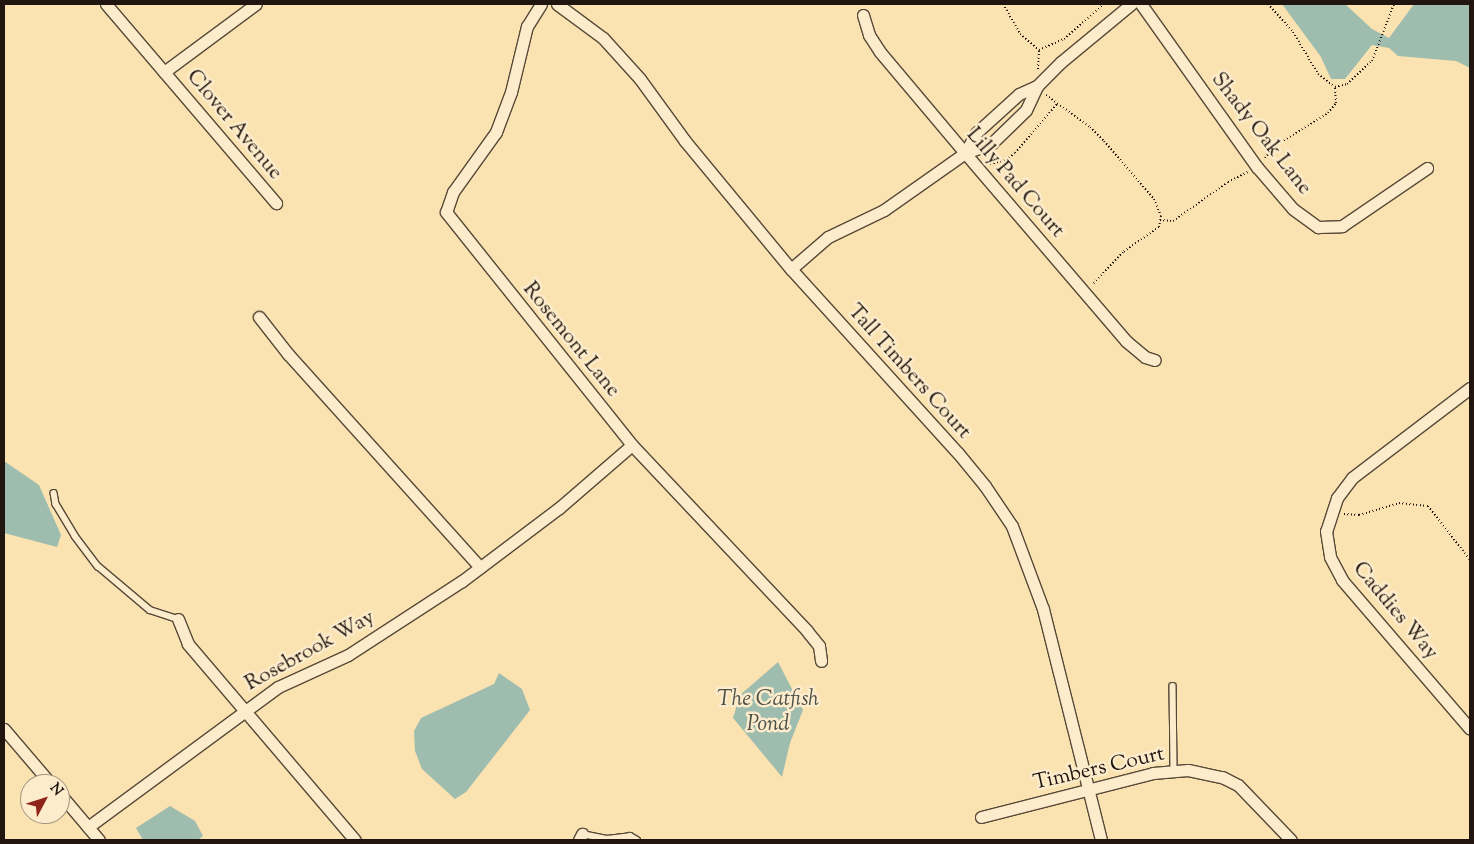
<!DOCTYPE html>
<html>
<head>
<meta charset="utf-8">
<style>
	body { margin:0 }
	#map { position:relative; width:1474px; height:844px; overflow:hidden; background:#fbe2b1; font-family:"Sorts Mill Goudy",serif }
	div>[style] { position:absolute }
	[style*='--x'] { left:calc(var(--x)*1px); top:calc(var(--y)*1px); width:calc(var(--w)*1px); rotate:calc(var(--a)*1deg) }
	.water>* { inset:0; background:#9fbdaf }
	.path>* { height:2px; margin-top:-1px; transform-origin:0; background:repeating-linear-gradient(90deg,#20160f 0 1px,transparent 0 3.5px) }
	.roads { filter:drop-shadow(1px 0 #574938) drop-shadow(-1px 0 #574938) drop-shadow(0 1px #574938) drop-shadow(0 -1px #574938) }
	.service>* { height:5.5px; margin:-2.75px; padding:0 2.75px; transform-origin:2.75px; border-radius:2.75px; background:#fceccc }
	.minor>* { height:11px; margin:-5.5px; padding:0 5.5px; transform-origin:5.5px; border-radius:5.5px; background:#fceccc }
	span { translate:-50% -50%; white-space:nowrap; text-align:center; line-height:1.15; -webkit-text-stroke:5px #fceccc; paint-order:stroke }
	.street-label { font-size:21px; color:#20160f }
	.water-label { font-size:22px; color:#4c5047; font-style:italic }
	.frame { position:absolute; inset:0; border:5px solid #20160f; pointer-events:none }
	.north { position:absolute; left:20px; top:774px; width:50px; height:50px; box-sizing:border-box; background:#fceccc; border:1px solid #a49680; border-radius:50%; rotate:50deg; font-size:14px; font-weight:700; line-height:20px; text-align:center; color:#20160f }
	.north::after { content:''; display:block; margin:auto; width:18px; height:22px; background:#8f2418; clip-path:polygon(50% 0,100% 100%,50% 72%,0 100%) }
</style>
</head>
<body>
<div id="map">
	<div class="water">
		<i style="clip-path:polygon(1282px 4px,1345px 4px,1372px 29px,1389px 38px,1414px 4px,1467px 4px,1470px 6px,1470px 68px,1456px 61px,1398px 56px,1389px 48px,1372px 45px,1345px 79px,1331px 79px,1321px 57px)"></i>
		<i style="clip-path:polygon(4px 461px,39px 485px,61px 535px,57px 547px,4px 533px)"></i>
		<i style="clip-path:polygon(778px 662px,803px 710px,790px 743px,782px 777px,733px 718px,740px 695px)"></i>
		<i style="clip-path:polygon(499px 673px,522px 689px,530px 710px,466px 792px,455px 799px,422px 769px,415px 751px,414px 731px,421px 718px,494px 684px)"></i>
		<i style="clip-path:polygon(170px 806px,195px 821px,203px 836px,198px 840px,143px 840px,136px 828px)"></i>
	</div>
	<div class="path">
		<i style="--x:1003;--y:4;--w:34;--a:60"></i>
		<i style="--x:1020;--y:34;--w:25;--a:40"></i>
		<i style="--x:1039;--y:50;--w:27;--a:-24"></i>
		<i style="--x:1064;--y:39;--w:53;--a:-41.2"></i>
		<i style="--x:1268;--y:4;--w:38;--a:48"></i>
		<i style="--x:1293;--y:32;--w:49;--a:59.2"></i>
		<i style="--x:1318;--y:74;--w:21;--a:37"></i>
		<i style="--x:1335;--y:87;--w:12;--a:-14"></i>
		<i style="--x:1347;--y:84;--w:34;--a:-43"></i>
		<i style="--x:1372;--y:61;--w:61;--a:-68.9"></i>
		<i style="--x:1038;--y:69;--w:19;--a:-87"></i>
		<i style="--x:1046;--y:95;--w:54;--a:36"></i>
		<i style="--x:1090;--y:127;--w:20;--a:45"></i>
		<i style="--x:1104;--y:141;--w:77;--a:49.2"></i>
		<i style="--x:1154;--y:199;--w:18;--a:68"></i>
		<i style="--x:1161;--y:216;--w:11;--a:100"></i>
		<i style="--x:1159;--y:227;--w:44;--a:145.2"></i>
		<i style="--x:1123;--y:252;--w:44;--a:133.2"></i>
		<i style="--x:1265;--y:158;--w:16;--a:-50"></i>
		<i style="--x:1275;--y:146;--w:62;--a:-31.9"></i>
		<i style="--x:1328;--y:113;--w:13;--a:-51"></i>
		<i style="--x:1336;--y:103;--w:16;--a:-94"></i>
		<i style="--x:990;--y:164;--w:16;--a:-14"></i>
		<i style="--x:1006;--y:160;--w:11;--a:-38"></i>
		<i style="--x:1015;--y:153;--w:65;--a:-49.4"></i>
		<i style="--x:1160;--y:220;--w:13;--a:4"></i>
		<i style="--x:1173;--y:221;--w:67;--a:-35.3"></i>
		<i style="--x:1228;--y:182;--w:22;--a:-27"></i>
		<i style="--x:1344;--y:514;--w:15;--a:4"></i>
		<i style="--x:1359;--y:515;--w:42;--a:-16.7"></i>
		<i style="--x:1399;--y:503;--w:29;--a:6"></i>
		<i style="--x:1428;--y:506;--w:68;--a:52.1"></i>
	</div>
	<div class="roads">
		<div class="service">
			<i style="--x:54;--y:493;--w:11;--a:80"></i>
			<i style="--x:56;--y:504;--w:37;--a:59"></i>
			<i style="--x:75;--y:536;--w:38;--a:53"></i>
			<i style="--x:98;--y:566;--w:68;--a:40.2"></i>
			<i style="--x:150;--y:610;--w:29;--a:18"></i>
			<i style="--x:1173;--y:686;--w:84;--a:89.3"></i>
			<i style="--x:582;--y:834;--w:25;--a:11"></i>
			<i style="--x:607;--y:839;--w:23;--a:-7"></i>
			<i style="--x:630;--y:836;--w:8;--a:30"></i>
		</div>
		<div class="minor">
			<i style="--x:106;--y:4;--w:262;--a:49.5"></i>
			<i style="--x:541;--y:4;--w:26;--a:122"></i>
			<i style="--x:527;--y:26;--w:68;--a:103.6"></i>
			<i style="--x:511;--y:92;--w:43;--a:110.6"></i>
			<i style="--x:496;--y:132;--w:74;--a:125.6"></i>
			<i style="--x:453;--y:192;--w:21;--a:109"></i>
			<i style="--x:446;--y:212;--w:298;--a:51.4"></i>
			<i style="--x:632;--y:445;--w:255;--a:46.7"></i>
			<i style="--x:807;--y:631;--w:19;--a:51"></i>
			<i style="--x:819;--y:646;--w:15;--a:82"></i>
			<i style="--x:557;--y:4;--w:57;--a:36.5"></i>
			<i style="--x:603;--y:38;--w:55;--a:47.9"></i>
			<i style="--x:640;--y:79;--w:77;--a:54"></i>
			<i style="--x:685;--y:141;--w:166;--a:50.4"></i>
			<i style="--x:791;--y:269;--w:248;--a:47.8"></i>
			<i style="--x:958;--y:453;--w:43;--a:50.7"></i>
			<i style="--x:985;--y:486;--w:48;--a:56"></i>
			<i style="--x:1012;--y:526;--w:89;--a:69.5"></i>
			<i style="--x:1043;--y:609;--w:238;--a:75.9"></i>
			<i style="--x:1141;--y:4;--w:200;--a:54.6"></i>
			<i style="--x:1257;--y:167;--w:55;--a:49.4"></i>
			<i style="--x:1293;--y:209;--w:31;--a:36"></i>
			<i style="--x:1318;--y:227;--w:24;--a:-2"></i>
			<i style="--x:1342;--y:226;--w:103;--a:-34.3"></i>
			<i style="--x:863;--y:15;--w:21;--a:73"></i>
			<i style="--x:869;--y:35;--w:20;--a:57"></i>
			<i style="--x:880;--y:52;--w:132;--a:49.9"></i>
			<i style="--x:965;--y:153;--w:248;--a:49.4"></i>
			<i style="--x:1126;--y:341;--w:25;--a:40"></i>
			<i style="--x:1145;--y:357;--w:10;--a:17"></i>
			<i style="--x:164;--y:72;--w:114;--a:-36.5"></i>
			<i style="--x:965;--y:153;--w:23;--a:-61"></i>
			<i style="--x:976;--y:133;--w:58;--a:-42.2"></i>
			<i style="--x:1019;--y:94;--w:20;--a:-24"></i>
			<i style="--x:791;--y:269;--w:49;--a:-40.9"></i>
			<i style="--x:828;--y:237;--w:62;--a:-25.7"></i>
			<i style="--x:884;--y:210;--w:99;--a:-35.1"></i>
			<i style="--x:965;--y:153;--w:29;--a:-20"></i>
			<i style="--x:992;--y:143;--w:47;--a:-44.1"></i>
			<i style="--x:1026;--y:110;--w:26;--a:-65"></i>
			<i style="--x:1037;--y:86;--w:34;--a:-45"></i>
			<i style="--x:1061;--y:62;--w:91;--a:-39.6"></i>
			<i style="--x:259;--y:317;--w:47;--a:51.9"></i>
			<i style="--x:288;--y:354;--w:287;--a:48"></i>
			<i style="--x:1470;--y:388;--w:148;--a:142.7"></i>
			<i style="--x:1352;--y:478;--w:25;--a:127"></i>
			<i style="--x:1337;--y:498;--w:35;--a:108"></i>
			<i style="--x:1326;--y:531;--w:26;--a:81"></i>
			<i style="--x:1330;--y:557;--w:26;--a:62"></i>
			<i style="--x:1342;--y:580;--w:196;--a:49.3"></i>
			<i style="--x:178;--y:619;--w:27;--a:68"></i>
			<i style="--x:188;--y:644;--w:257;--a:49.6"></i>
			<i style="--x:4;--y:729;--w:72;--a:49.5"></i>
			<i style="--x:60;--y:794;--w:60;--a:49.7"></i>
			<i style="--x:981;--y:817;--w:178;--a:-14.3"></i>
			<i style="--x:1153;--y:773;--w:35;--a:-5"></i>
			<i style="--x:1188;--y:770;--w:35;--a:12"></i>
			<i style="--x:1222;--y:777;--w:18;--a:27"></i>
			<i style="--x:1238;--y:785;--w:76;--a:46.1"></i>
			<i style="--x:88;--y:827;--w:236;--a:-36.4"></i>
			<i style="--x:278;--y:687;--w:77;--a:-24.6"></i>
			<i style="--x:348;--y:655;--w:136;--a:-33"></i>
			<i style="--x:462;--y:581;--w:121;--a:-37"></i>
			<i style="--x:559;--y:508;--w:96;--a:-40.8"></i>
			<i style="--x:579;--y:840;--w:7;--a:-63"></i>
		</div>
	</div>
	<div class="street-label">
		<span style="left:234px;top:125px;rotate:50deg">Clover Avenue</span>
		<span style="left:1261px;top:134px;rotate:52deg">Shady Oak Lane</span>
		<span style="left:1015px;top:183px;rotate:49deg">Lilly Pad Court</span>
		<span style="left:571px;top:340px;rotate:51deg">Rosemont Lane</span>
		<span style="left:909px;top:372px;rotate:48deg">Tall Timbers Court</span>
		<span style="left:1395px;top:611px;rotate:50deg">Caddies Way</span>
		<span style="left:310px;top:651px;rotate:-29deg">Rosebrook Way</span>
		<span style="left:1099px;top:769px;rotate:-13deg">Timbers Court</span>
	</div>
	<div class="water-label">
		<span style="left:768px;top:713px">The Catfish<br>Pond</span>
	</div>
	<div class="frame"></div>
	<div class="north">N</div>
</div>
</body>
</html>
